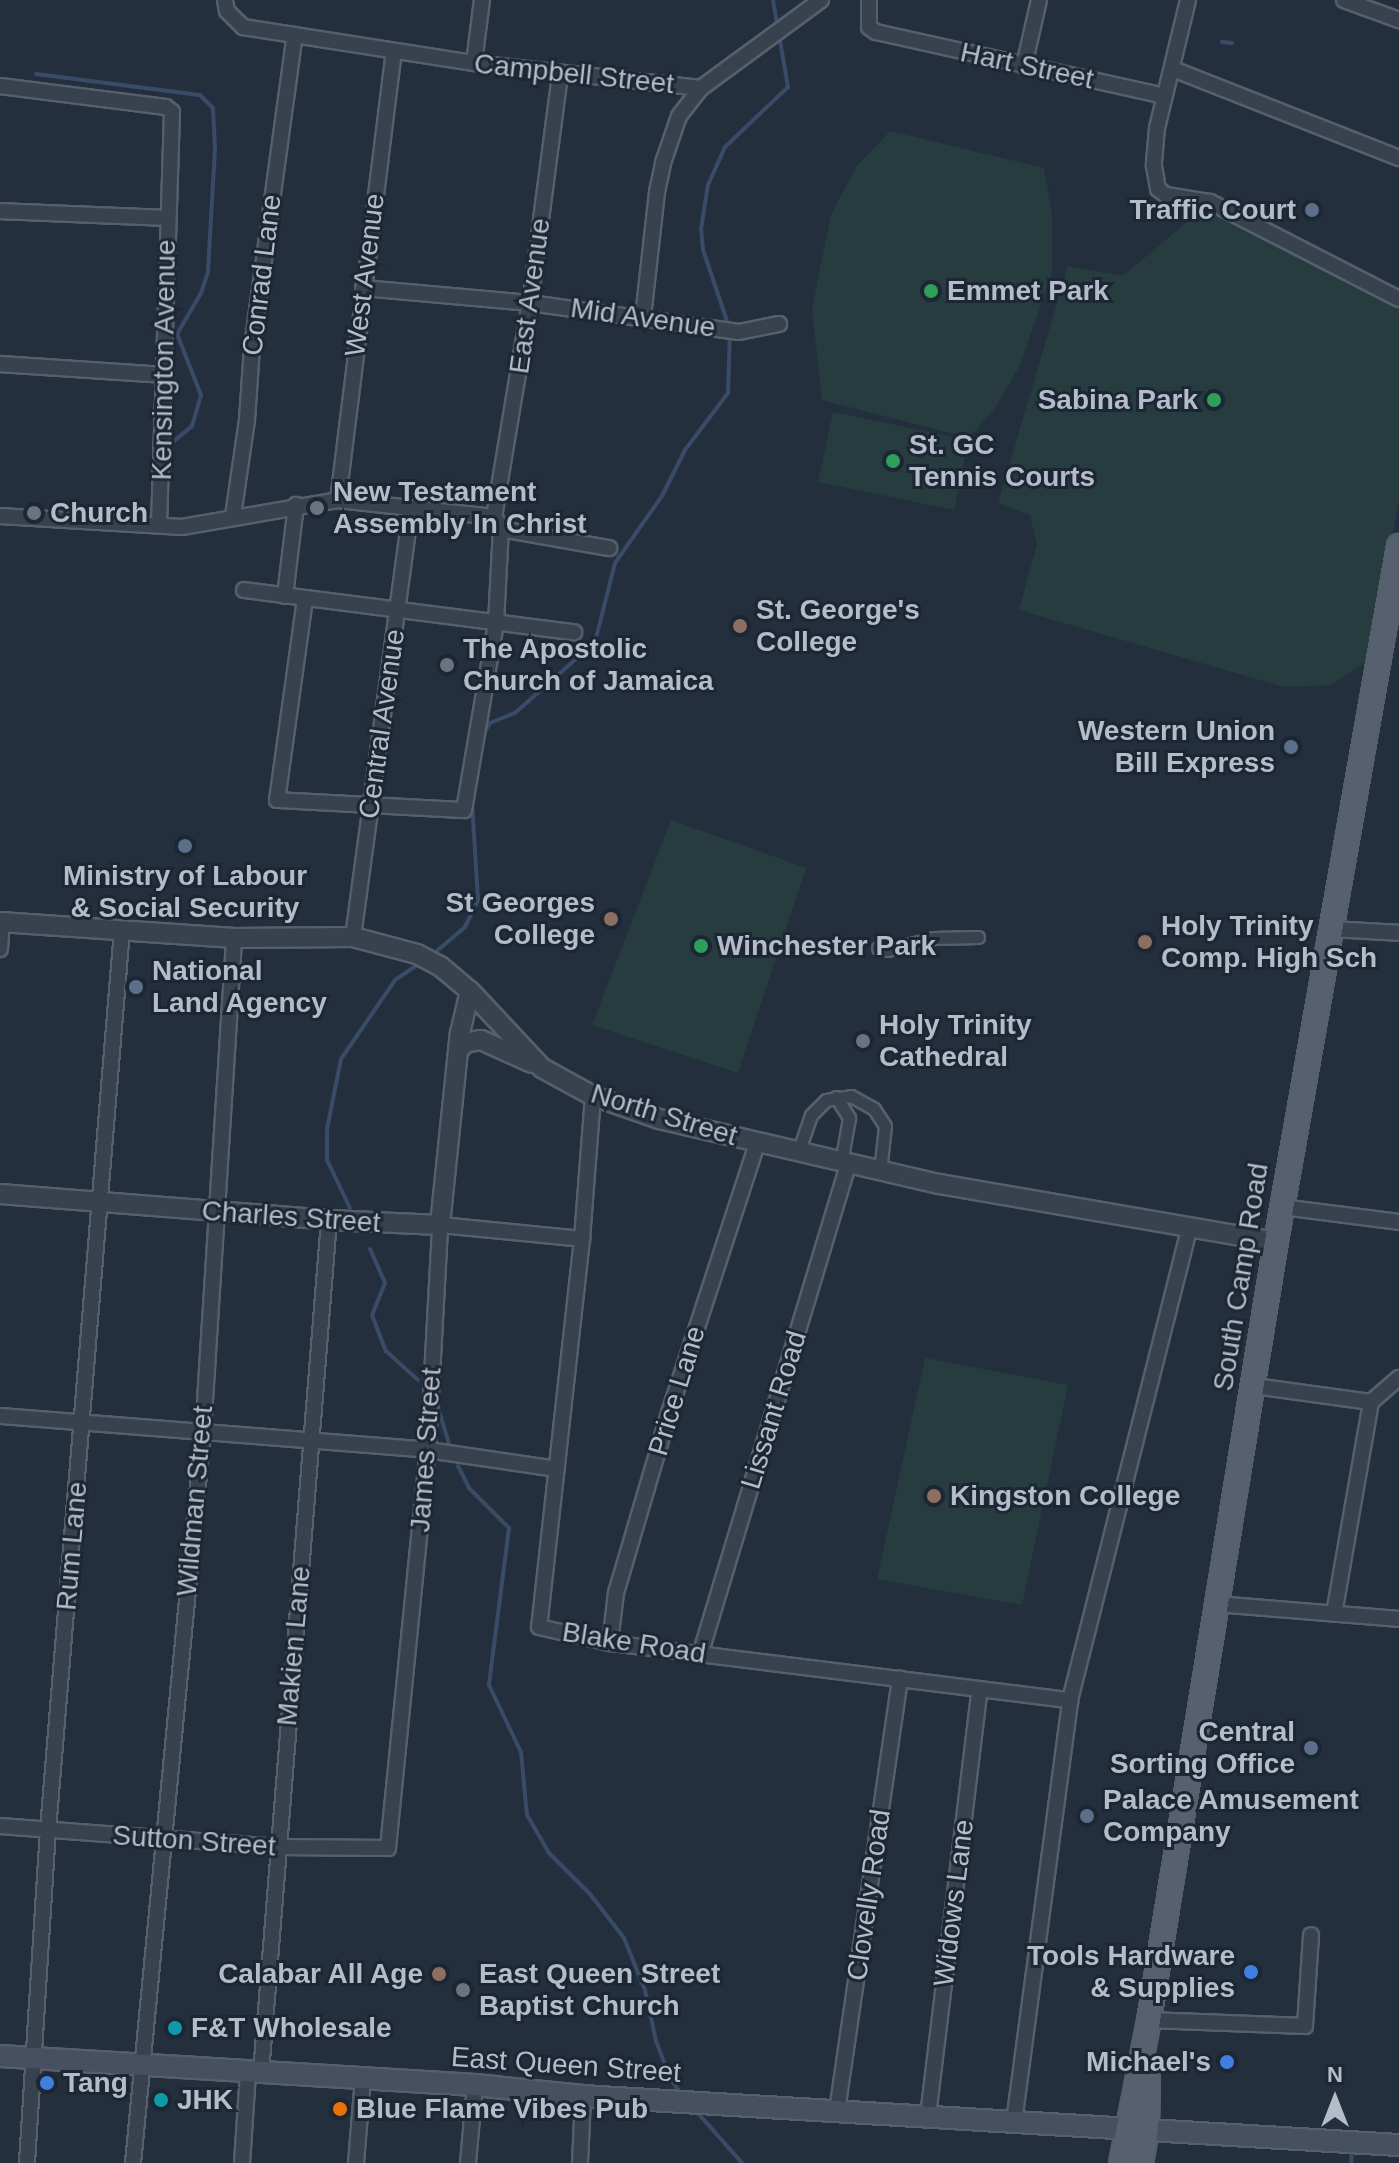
<!DOCTYPE html>
<html>
<head>
<meta charset="utf-8">
<style>
	body { margin:0 }
	#map { position:relative; width:1399px; height:2163px; overflow:hidden; background:#242f3e; font-family:Helvetica,sans-serif }
	div>[style] { position:absolute }
	[style*='--x'] { left:calc(var(--x)*1px); top:calc(var(--y)*1px); width:calc(var(--w)*1px); rotate:calc(var(--a)*1deg) }
	.green>* { inset:0; background:#263c3f }
	.stream>* { height:4px; margin:-2px; padding:0 2px; transform-origin:2px; border-radius:2px; background:#394c67 }
	.roads { filter:drop-shadow(2px 0 #565f6c) drop-shadow(-2px 0 #565f6c) drop-shadow(0 2px #565f6c) drop-shadow(0 -2px #565f6c) }
	.pedestrian>* { height:11px; margin:-5.5px; padding:0 5.5px; transform-origin:5.5px; border-radius:5.5px; background:#38414e }
	.minor>* { height:14px; margin:-7px; padding:0 7px; transform-origin:7px; border-radius:7px; background:#38414e }
	.tertiary>* { height:18px; margin:-9px; padding:0 9px; transform-origin:9px; border-radius:9px; background:#38414e }
	.secondary>* { height:20px; margin:-10px; padding:0 10px; transform-origin:10px; border-radius:10px; background:#465061 }
	.primary>* { height:22px; margin:-11px; padding:0 11px; transform-origin:11px; border-radius:11px; background:#56606e }
	.dots>* { width:22px; height:22px; translate:-50% -50%; box-sizing:border-box; border:4px solid #1d2633; border-radius:50% }
	span { translate:-50% -50%; white-space:nowrap; text-align:center; line-height:1.15; -webkit-text-stroke:6px #1d2633; paint-order:stroke }
	.street-label { font-size:28px; color:#b4bcc9 }
	.poi-label { font-size:28px; color:#b4bcc9; font-weight:700 }
	.right { translate:-100% -50%; text-align:right }
	.left { translate:0 -50%; text-align:left }
	.north { position:absolute; left:1295px; top:2059px; width:80px; height:80px; -webkit-text-stroke:6px #1d2633; paint-order:stroke; rotate:0deg; font-size:22px; font-weight:700; line-height:32px; text-align:center; color:#b4bcc9 }
	.north::after { content:''; display:block; margin:auto; width:28px; height:36px; background:#b4bcc9; clip-path:polygon(50% 0,100% 100%,50% 72%,0 100%) }
</style>
</head>
<body>
<div id="map">
	<div class="green">
		<i style="clip-path:polygon(890px 131px,1044px 168px,1052px 215px,1052px 273px,1020px 365px,995px 408px,969px 438px,822px 400px,812px 309px,831px 215px,856px 167px)"></i>
		<i style="clip-path:polygon(1207px 205px,1399px 300px,1399px 499px,1371px 659px,1330px 685px,1284px 687px,1019px 610px,1037px 544px,1030px 515px,998px 503px,1068px 266px,1123px 276px)"></i>
		<i style="clip-path:polygon(833px 412px,968px 440px,954px 510px,818px 482px)"></i>
		<i style="clip-path:polygon(671px 820px,806px 868px,738px 1073px,592px 1025px)"></i>
		<i style="clip-path:polygon(925px 1358px,1068px 1385px,1022px 1605px,877px 1579px)"></i>
	</div>
	<div class="stream">
		<i style="--x:1222;--y:42;--w:10;--a:6"></i>
		<i style="--x:36;--y:74;--w:165;--a:7.3"></i>
		<i style="--x:200;--y:95;--w:18;--a:45"></i>
		<i style="--x:213;--y:108;--w:41;--a:87.2"></i>
		<i style="--x:215;--y:149;--w:123;--a:93.3"></i>
		<i style="--x:208;--y:272;--w:22;--a:108"></i>
		<i style="--x:201;--y:293;--w:48;--a:120.3"></i>
		<i style="--x:177;--y:334;--w:66;--a:68.5"></i>
		<i style="--x:201;--y:395;--w:32;--a:106"></i>
		<i style="--x:192;--y:426;--w:34;--a:140"></i>
		<i style="--x:483;--y:735;--w:14;--a:-60"></i>
		<i style="--x:490;--y:723;--w:27;--a:-22"></i>
		<i style="--x:515;--y:713;--w:107;--a:-41.6"></i>
		<i style="--x:595;--y:642;--w:81;--a:-75.8"></i>
		<i style="--x:615;--y:563;--w:82;--a:-55"></i>
		<i style="--x:662;--y:496;--w:51;--a:-63.4"></i>
		<i style="--x:685;--y:450;--w:71;--a:-53"></i>
		<i style="--x:728;--y:393;--w:63;--a:-88.2"></i>
		<i style="--x:730;--y:330;--w:84;--a:-108.6"></i>
		<i style="--x:703;--y:250;--w:21;--a:-95"></i>
		<i style="--x:701;--y:229;--w:45;--a:-81"></i>
		<i style="--x:708;--y:185;--w:42;--a:-65.9"></i>
		<i style="--x:725;--y:147;--w:87;--a:-43.6"></i>
		<i style="--x:788;--y:87;--w:88;--a:-99.8"></i>
		<i style="--x:432;--y:955;--w:43;--a:-40.3"></i>
		<i style="--x:465;--y:927;--w:30;--a:-64"></i>
		<i style="--x:478;--y:900;--w:98;--a:-93.5"></i>
		<i style="--x:350;--y:1208;--w:53;--a:-115.6"></i>
		<i style="--x:327;--y:1160;--w:31;--a:-90"></i>
		<i style="--x:327;--y:1129;--w:71;--a:-78.7"></i>
		<i style="--x:341;--y:1059;--w:96;--a:-55.6"></i>
		<i style="--x:395;--y:980;--w:32;--a:-34"></i>
		<i style="--x:370;--y:1249;--w:37;--a:66"></i>
		<i style="--x:385;--y:1283;--w:35;--a:112"></i>
		<i style="--x:372;--y:1315;--w:39;--a:69"></i>
		<i style="--x:386;--y:1351;--w:43;--a:42.2"></i>
		<i style="--x:435;--y:1397;--w:49;--a:73.4"></i>
		<i style="--x:458;--y:1466;--w:25;--a:63"></i>
		<i style="--x:469;--y:1488;--w:57;--a:45"></i>
		<i style="--x:509;--y:1528;--w:158;--a:97.3"></i>
		<i style="--x:489;--y:1685;--w:74;--a:64.5"></i>
		<i style="--x:521;--y:1752;--w:63;--a:84.6"></i>
		<i style="--x:527;--y:1815;--w:44;--a:59.9"></i>
		<i style="--x:549;--y:1853;--w:58;--a:45"></i>
		<i style="--x:590;--y:1894;--w:56;--a:52.3"></i>
		<i style="--x:624;--y:1938;--w:56;--a:68"></i>
		<i style="--x:645;--y:1990;--w:52;--a:77.8"></i>
		<i style="--x:656;--y:2041;--w:40;--a:69"></i>
		<i style="--x:670;--y:2078;--w:16;--a:55"></i>
		<i style="--x:696;--y:2111;--w:69;--a:48.5"></i>
		<i style="--x:1351;--y:2163;--w:15;--a:-86"></i>
	</div>
	<div class="roads">
		<div class="pedestrian">
			<i style="--x:878;--y:948;--w:9;--a:13"></i>
			<i style="--x:887;--y:950;--w:49;--a:-14.3"></i>
			<i style="--x:934;--y:938;--w:44;--a:-1.3"></i>
			<i style="--x:836;--y:1097;--w:25;--a:58"></i>
			<i style="--x:849;--y:1118;--w:46;--a:100.1"></i>
			<i style="--x:798;--y:1153;--w:40;--a:-71.1"></i>
			<i style="--x:811;--y:1115;--w:21;--a:-45"></i>
			<i style="--x:826;--y:1100;--w:25;--a:-9"></i>
			<i style="--x:851;--y:1096;--w:26;--a:29"></i>
			<i style="--x:874;--y:1109;--w:20;--a:57"></i>
			<i style="--x:885;--y:1126;--w:45;--a:96.3"></i>
		</div>
		<div class="minor">
			<i style="--x:225;--y:0;--w:11;--a:80"></i>
			<i style="--x:227;--y:11;--w:23;--a:45"></i>
			<i style="--x:243;--y:27;--w:234;--a:8.9"></i>
			<i style="--x:474;--y:63;--w:228;--a:6.3"></i>
			<i style="--x:701;--y:88;--w:149;--a:-36.3"></i>
			<i style="--x:869;--y:0;--w:27;--a:90"></i>
			<i style="--x:869;--y:27;--w:9;--a:36"></i>
			<i style="--x:876;--y:32;--w:295;--a:12.5"></i>
			<i style="--x:1188;--y:0;--w:132;--a:103.6"></i>
			<i style="--x:1157;--y:128;--w:38;--a:95"></i>
			<i style="--x:1154;--y:166;--w:23;--a:80"></i>
			<i style="--x:1158;--y:189;--w:10;--a:37"></i>
			<i style="--x:1166;--y:195;--w:45;--a:9"></i>
			<i style="--x:1210;--y:202;--w:212;--a:27.2"></i>
			<i style="--x:1344;--y:0;--w:59;--a:20"></i>
			<i style="--x:474;--y:63;--w:64;--a:-82.8"></i>
			<i style="--x:1024;--y:66;--w:68;--a:-77.2"></i>
			<i style="--x:1173;--y:69;--w:243;--a:21.5"></i>
			<i style="--x:0;--y:86;--w:167;--a:7.2"></i>
			<i style="--x:166;--y:107;--w:8;--a:40"></i>
			<i style="--x:172;--y:112;--w:413;--a:91.8"></i>
			<i style="--x:0;--y:211;--w:167;--a:2.4"></i>
			<i style="--x:363;--y:288;--w:168;--a:5.1"></i>
			<i style="--x:530;--y:303;--w:211;--a:7.9"></i>
			<i style="--x:739;--y:332;--w:41;--a:-11.3"></i>
			<i style="--x:643;--y:317;--w:126;--a:-83.6"></i>
			<i style="--x:657;--y:192;--w:33;--a:-78"></i>
			<i style="--x:664;--y:160;--w:46;--a:-71.2"></i>
			<i style="--x:679;--y:116;--w:36;--a:-52"></i>
			<i style="--x:0;--y:364;--w:166;--a:3.8"></i>
			<i style="--x:338;--y:500;--w:452;--a:-82.9"></i>
			<i style="--x:0;--y:516;--w:182;--a:3.5"></i>
			<i style="--x:182;--y:527;--w:158;--a:-9.8"></i>
			<i style="--x:338;--y:500;--w:157;--a:6.2"></i>
			<i style="--x:233;--y:516;--w:97;--a:-81.7"></i>
			<i style="--x:247;--y:420;--w:73;--a:-86.1"></i>
			<i style="--x:252;--y:347;--w:315;--a:-82.2"></i>
			<i style="--x:494;--y:517;--w:217;--a:-80.5"></i>
			<i style="--x:530;--y:303;--w:231;--a:-82.5"></i>
			<i style="--x:497;--y:521;--w:9;--a:63"></i>
			<i style="--x:501;--y:529;--w:110;--a:10"></i>
			<i style="--x:244;--y:590;--w:333;--a:7.3"></i>
			<i style="--x:285;--y:596;--w:92;--a:-83.1"></i>
			<i style="--x:305;--y:599;--w:203;--a:97.9"></i>
			<i style="--x:277;--y:800;--w:187;--a:3.1"></i>
			<i style="--x:464;--y:810;--w:190;--a:-80.3"></i>
			<i style="--x:496;--y:623;--w:94;--a:-87"></i>
			<i style="--x:1330;--y:929;--w:69;--a:3.3"></i>
			<i style="--x:353;--y:937;--w:431;--a:-82.3"></i>
			<i style="--x:0;--y:949;--w:26;--a:-86"></i>
			<i style="--x:593;--y:1096;--w:143;--a:94.4"></i>
			<i style="--x:582;--y:1239;--w:390;--a:96.3"></i>
			<i style="--x:539;--y:1627;--w:73;--a:12.7"></i>
			<i style="--x:610;--y:1643;--w:464;--a:7.1"></i>
			<i style="--x:1282;--y:1207;--w:118;--a:7.3"></i>
			<i style="--x:1254;--y:1386;--w:118;--a:7.8"></i>
			<i style="--x:1371;--y:1402;--w:215;--a:99.9"></i>
			<i style="--x:1371;--y:1402;--w:37;--a:-41"></i>
			<i style="--x:0;--y:1416;--w:429;--a:4.5"></i>
			<i style="--x:428;--y:1450;--w:130;--a:8.4"></i>
			<i style="--x:1217;--y:1604;--w:183;--a:4.7"></i>
			<i style="--x:610;--y:1643;--w:50;--a:-83.2"></i>
			<i style="--x:616;--y:1593;--w:188;--a:-73.6"></i>
			<i style="--x:669;--y:1413;--w:283;--a:-71.9"></i>
			<i style="--x:700;--y:1655;--w:512;--a:-73.19"></i>
			<i style="--x:0;--y:1826;--w:279;--a:4.3"></i>
			<i style="--x:278;--y:1847;--w:110;--a:0.5"></i>
			<i style="--x:388;--y:1848;--w:400;--a:-84.3"></i>
			<i style="--x:428;--y:1450;--w:225;--a:-86.9"></i>
			<i style="--x:440;--y:1225;--w:143;--a:5.6"></i>
			<i style="--x:1149;--y:2020;--w:156;--a:2.2"></i>
			<i style="--x:1305;--y:2026;--w:91;--a:-86.2"></i>
			<i style="--x:261;--y:2073;--w:856;--a:-85.44"></i>
			<i style="--x:837;--y:2111;--w:437;--a:-81.7"></i>
			<i style="--x:928;--y:2116;--w:430;--a:-83.1"></i>
			<i style="--x:1014;--y:2122;--w:426;--a:-82.4"></i>
			<i style="--x:1070;--y:1700;--w:489;--a:-75.8"></i>
			<i style="--x:27;--y:2163;--w:334;--a:-86.4"></i>
			<i style="--x:48;--y:1830;--w:903;--a:-85.3"></i>
			<i style="--x:133;--y:2163;--w:733;--a:-84.52"></i>
			<i style="--x:203;--y:1433;--w:496;--a:-86.4"></i>
			<i style="--x:242;--y:2163;--w:91;--a:-86.2"></i>
			<i style="--x:356;--y:2163;--w:85;--a:-85.3"></i>
			<i style="--x:468;--y:2163;--w:78;--a:-84.9"></i>
			<i style="--x:580;--y:2163;--w:67;--a:-87.4"></i>
		</div>
		<div class="tertiary">
			<i style="--x:0;--y:922;--w:235;--a:3.9"></i>
			<i style="--x:234;--y:938;--w:119;--a:-0.5"></i>
			<i style="--x:353;--y:937;--w:66;--a:14.9"></i>
			<i style="--x:417;--y:954;--w:26;--a:28"></i>
			<i style="--x:440;--y:966;--w:39;--a:40"></i>
			<i style="--x:470;--y:991;--w:105;--a:46.9"></i>
			<i style="--x:542;--y:1068;--w:58;--a:28.8"></i>
			<i style="--x:593;--y:1096;--w:70;--a:19.2"></i>
			<i style="--x:659;--y:1119;--w:287;--a:13.1"></i>
			<i style="--x:939;--y:1184;--w:342;--a:9.8"></i>
			<i style="--x:458;--y:1051;--w:11;--a:-49"></i>
			<i style="--x:465;--y:1043;--w:16;--a:-11"></i>
			<i style="--x:481;--y:1040;--w:56;--a:24.3"></i>
			<i style="--x:0;--y:1194;--w:330;--a:4.5"></i>
			<i style="--x:329;--y:1220;--w:111;--a:2.6"></i>
			<i style="--x:440;--y:1225;--w:193;--a:-84.1"></i>
			<i style="--x:460;--y:1033;--w:43;--a:-76.6"></i>
		</div>
		<div class="secondary">
			<i style="--x:0;--y:2056;--w:476;--a:3.5"></i>
			<i style="--x:475;--y:2085;--w:109;--a:5.8"></i>
			<i style="--x:583;--y:2096;--w:817;--a:3.44"></i>
		</div>
		<div class="primary">
			<i style="--x:1121;--y:2163;--w:146;--a:-78.9"></i>
			<i style="--x:1149;--y:2020;--w:788;--a:-80.73"></i>
			<i style="--x:1276;--y:1242;--w:707;--a:-79.98"></i>
			<i style="--x:1141;--y:2163;--w:35;--a:-80"></i>
			<i style="--x:1147;--y:2129;--w:52;--a:-88.9"></i>
		</div>
	</div>
	<div class="dots">
		<i style="left:1312px;top:210px;background:#5c6f8a"></i>
		<i style="left:931px;top:291px;background:#2e9e5b"></i>
		<i style="left:1214px;top:400px;background:#2e9e5b"></i>
		<i style="left:893px;top:461px;background:#2e9e5b"></i>
		<i style="left:317px;top:508px;background:#6b7280"></i>
		<i style="left:34px;top:513px;background:#6b7280"></i>
		<i style="left:740px;top:626px;background:#8d6e63"></i>
		<i style="left:447px;top:665px;background:#6b7280"></i>
		<i style="left:1291px;top:747px;background:#5c6f8a"></i>
		<i style="left:185px;top:846px;background:#5c6f8a"></i>
		<i style="left:611px;top:919px;background:#8d6e63"></i>
		<i style="left:1145px;top:942px;background:#8d6e63"></i>
		<i style="left:701px;top:946px;background:#2e9e5b"></i>
		<i style="left:136px;top:987px;background:#5c6f8a"></i>
		<i style="left:863px;top:1041px;background:#6b7280"></i>
		<i style="left:934px;top:1496px;background:#8d6e63"></i>
		<i style="left:1311px;top:1748px;background:#5c6f8a"></i>
		<i style="left:1087px;top:1816px;background:#5c6f8a"></i>
		<i style="left:1251px;top:1972px;background:#3f7fe0"></i>
		<i style="left:439px;top:1974px;background:#8d6e63"></i>
		<i style="left:463px;top:1990px;background:#6b7280"></i>
		<i style="left:175px;top:2028px;background:#0f9aa8"></i>
		<i style="left:1227px;top:2062px;background:#3f7fe0"></i>
		<i style="left:47px;top:2083px;background:#3f7fe0"></i>
		<i style="left:161px;top:2100px;background:#0f9aa8"></i>
		<i style="left:340px;top:2109px;background:#e8710a"></i>
	</div>
	<div class="street-label">
		<span style="left:1027px;top:66px;rotate:12deg">Hart Street</span>
		<span style="left:574px;top:74px;rotate:6deg">Campbell Street</span>
		<span style="left:262px;top:275px;rotate:-83deg">Conrad Lane</span>
		<span style="left:365px;top:275px;rotate:-83deg">West Avenue</span>
		<span style="left:530px;top:296px;rotate:-82deg">East Avenue</span>
		<span style="left:643px;top:318px;rotate:8deg">Mid Avenue</span>
		<span style="left:164px;top:360px;rotate:-89deg">Kensington Avenue</span>
		<span style="left:382px;top:724px;rotate:-82deg">Central Avenue</span>
		<span style="left:664px;top:1115px;rotate:17deg">North Street</span>
		<span style="left:291px;top:1217px;rotate:4deg">Charles Street</span>
		<span style="left:1241px;top:1277px;rotate:-81deg">South Camp Road</span>
		<span style="left:677px;top:1391px;rotate:-73deg">Price Lane</span>
		<span style="left:774px;top:1410px;rotate:-73deg">Lissant Road</span>
		<span style="left:426px;top:1450px;rotate:-86deg">James Street</span>
		<span style="left:195px;top:1501px;rotate:-85deg">Wildman Street</span>
		<span style="left:72px;top:1546px;rotate:-85deg">Rum Lane</span>
		<span style="left:634px;top:1643px;rotate:9deg">Blake Road</span>
		<span style="left:294px;top:1646px;rotate:-85deg">Makien Lane</span>
		<span style="left:194px;top:1841px;rotate:4deg">Sutton Street</span>
		<span style="left:869px;top:1895px;rotate:-82deg">Clovelly Road</span>
		<span style="left:954px;top:1903px;rotate:-83deg">Widows Lane</span>
		<span style="left:566px;top:2065px;rotate:4deg">East Queen Street</span>
	</div>
	<div class="poi-label">
		<span class="right" style="left:1296px;top:210px">Traffic Court</span>
		<span class="left" style="left:947px;top:291px">Emmet Park</span>
		<span class="right" style="left:1198px;top:400px">Sabina Park</span>
		<span class="left" style="left:909px;top:461px">St. GC<br>Tennis Courts</span>
		<span class="left" style="left:333px;top:508px">New Testament<br>Assembly In Christ</span>
		<span class="left" style="left:50px;top:513px">Church</span>
		<span class="left" style="left:756px;top:626px">St. George's<br>College</span>
		<span class="left" style="left:463px;top:665px">The Apostolic<br>Church of Jamaica</span>
		<span class="right" style="left:1275px;top:747px">Western Union<br>Bill Express</span>
		<span style="left:185px;top:892px">Ministry of Labour<br>&amp; Social Security</span>
		<span class="right" style="left:595px;top:919px">St Georges<br>College</span>
		<span class="left" style="left:1161px;top:942px">Holy Trinity<br>Comp. High Sch</span>
		<span class="left" style="left:717px;top:946px">Winchester Park</span>
		<span class="left" style="left:152px;top:987px">National<br>Land Agency</span>
		<span class="left" style="left:879px;top:1041px">Holy Trinity<br>Cathedral</span>
		<span class="left" style="left:950px;top:1496px">Kingston College</span>
		<span class="right" style="left:1295px;top:1748px">Central<br>Sorting Office</span>
		<span class="left" style="left:1103px;top:1816px">Palace Amusement<br>Company</span>
		<span class="right" style="left:1235px;top:1972px">Tools Hardware<br>&amp; Supplies</span>
		<span class="right" style="left:423px;top:1974px">Calabar All Age</span>
		<span class="left" style="left:479px;top:1990px">East Queen Street<br>Baptist Church</span>
		<span class="left" style="left:191px;top:2028px">F&amp;T Wholesale</span>
		<span class="right" style="left:1211px;top:2062px">Michael's</span>
		<span class="left" style="left:63px;top:2083px">Tang</span>
		<span class="left" style="left:177px;top:2100px">JHK</span>
		<span class="left" style="left:356px;top:2109px">Blue Flame Vibes Pub</span>
	</div>
	<div class="north">N</div>
</div>
</body>
</html>
